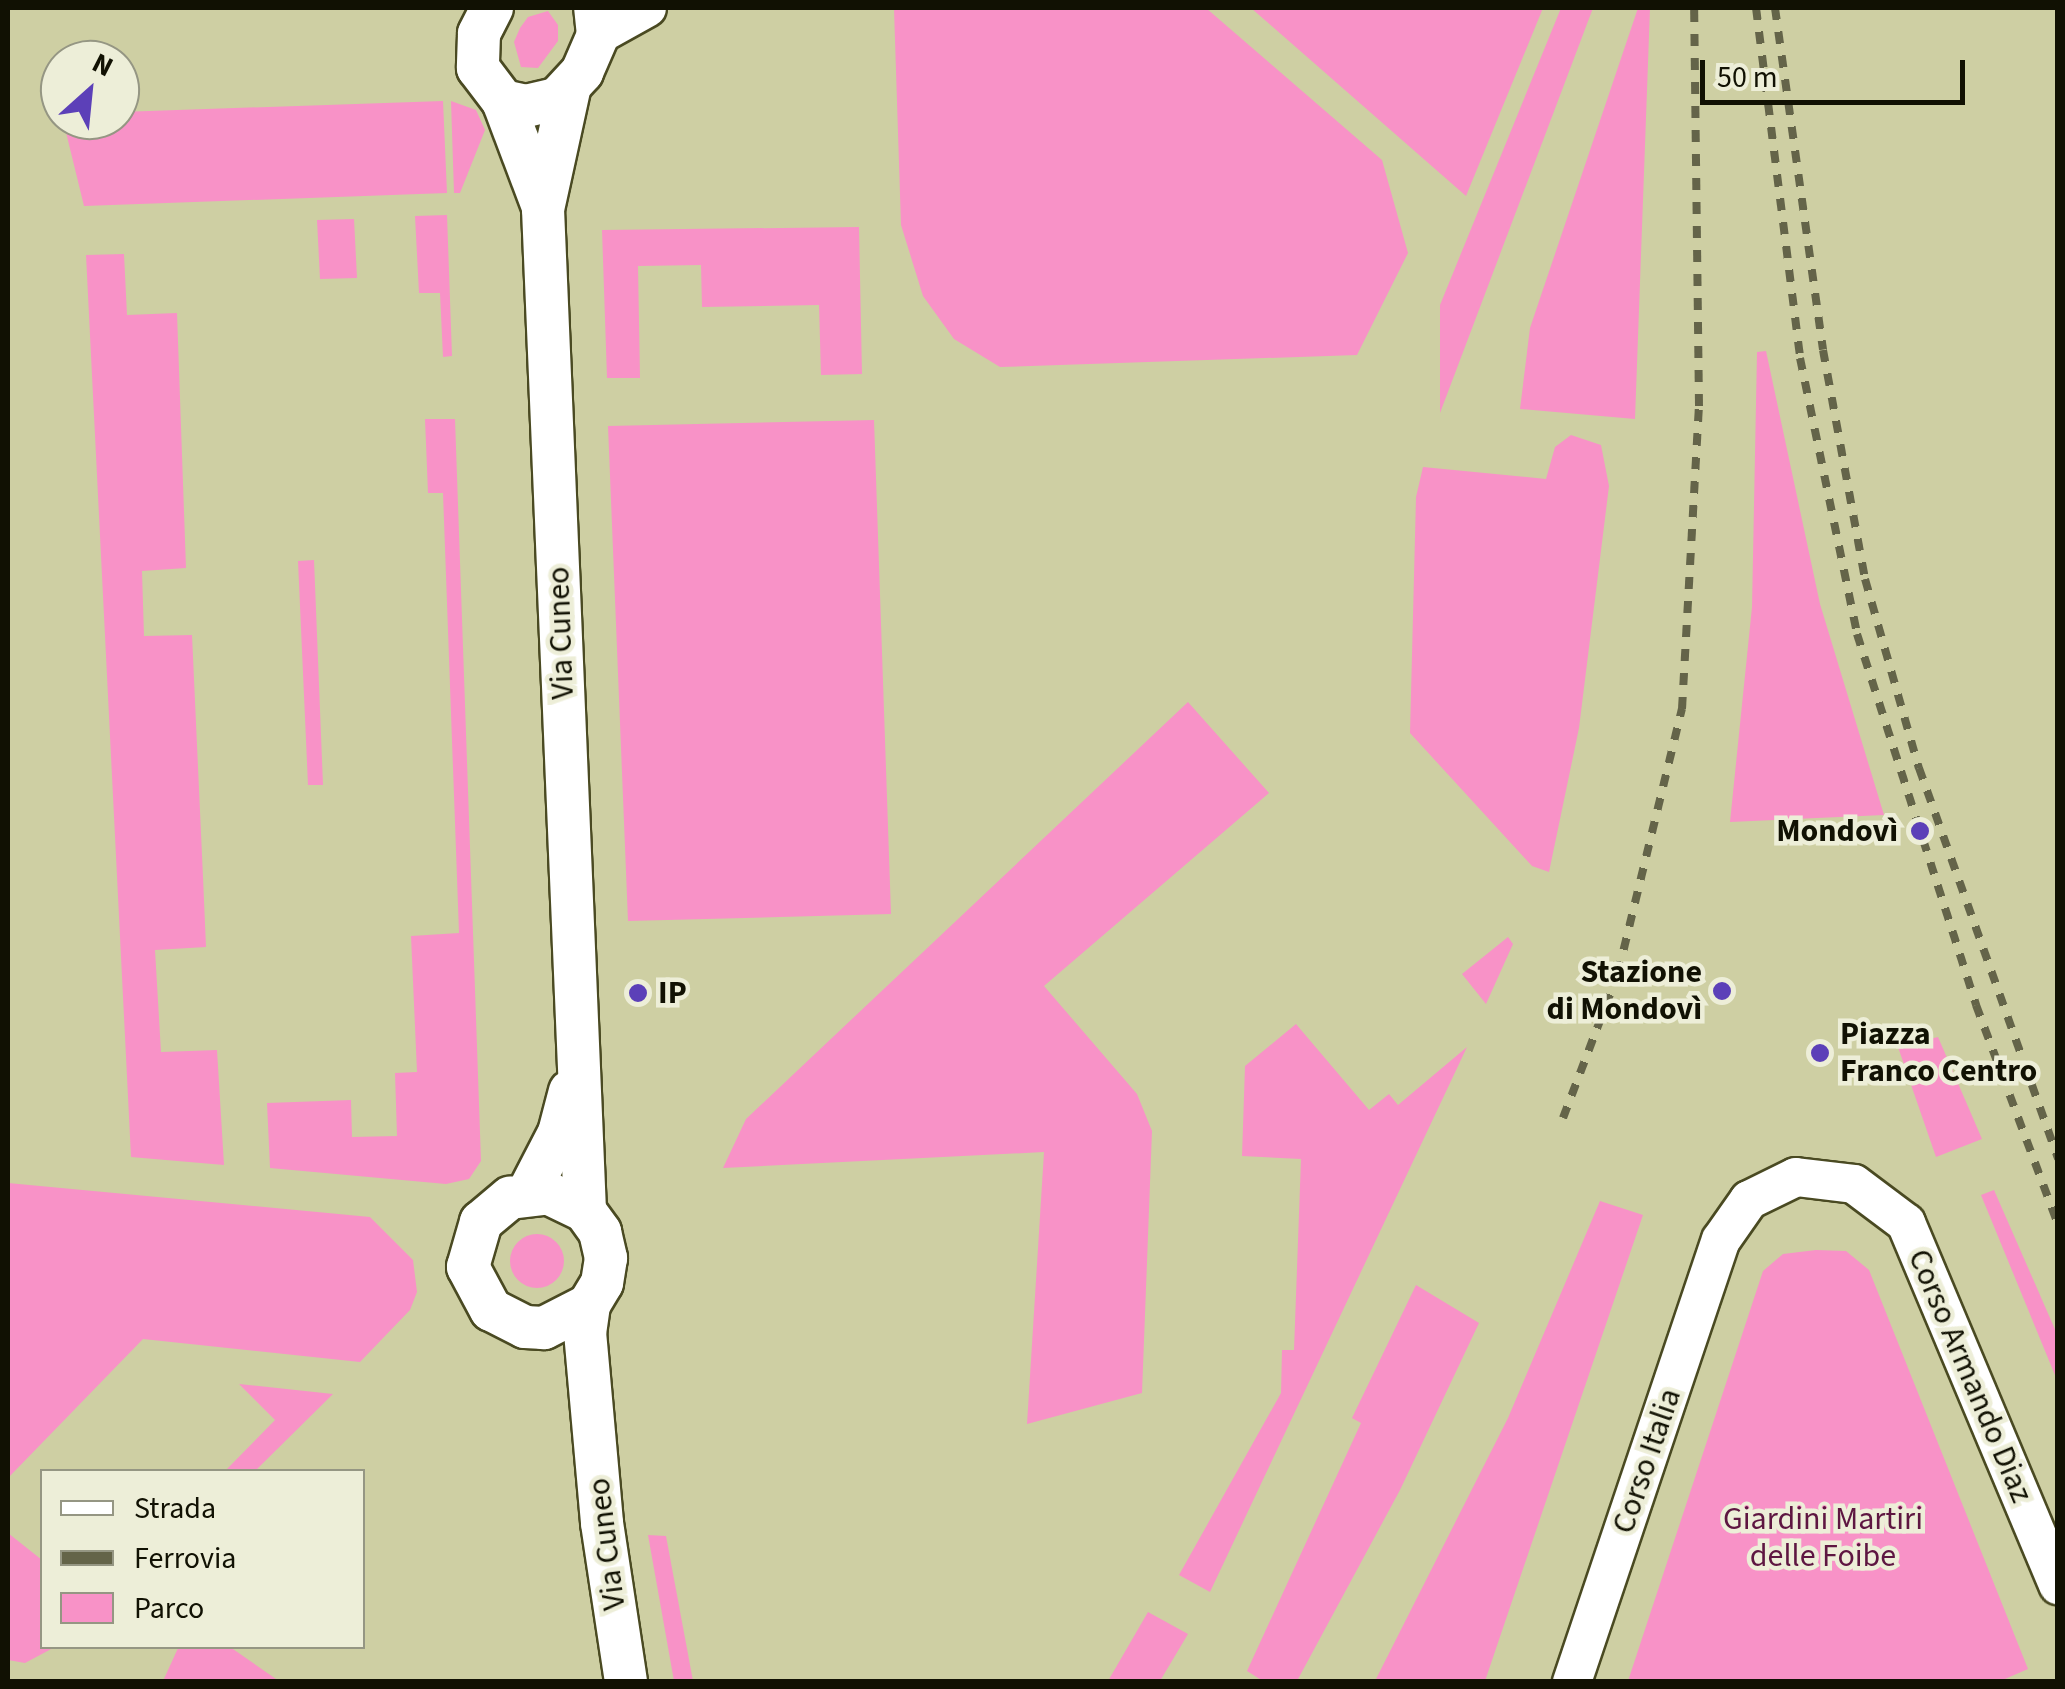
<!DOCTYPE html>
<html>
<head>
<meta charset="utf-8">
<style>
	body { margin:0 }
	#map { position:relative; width:2065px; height:1689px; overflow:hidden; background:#cecfa3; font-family:"Source Sans 3",sans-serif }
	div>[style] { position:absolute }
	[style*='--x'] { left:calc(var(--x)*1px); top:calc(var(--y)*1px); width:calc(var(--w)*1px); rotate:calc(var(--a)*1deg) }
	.green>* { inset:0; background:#f892c7 }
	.round { border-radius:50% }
	.roads { filter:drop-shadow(2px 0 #4a4a22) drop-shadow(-2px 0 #4a4a22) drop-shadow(0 2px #4a4a22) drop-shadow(0 -2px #4a4a22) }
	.tertiary>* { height:38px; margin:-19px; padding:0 19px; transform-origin:19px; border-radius:19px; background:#fff }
	.secondary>* { height:42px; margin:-21px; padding:0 21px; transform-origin:21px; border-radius:21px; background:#fff }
	.rail>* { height:8px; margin-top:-4px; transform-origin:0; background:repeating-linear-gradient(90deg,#646449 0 12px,transparent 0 24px) }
	.dots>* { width:28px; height:28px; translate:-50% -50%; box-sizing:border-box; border:5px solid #edeed8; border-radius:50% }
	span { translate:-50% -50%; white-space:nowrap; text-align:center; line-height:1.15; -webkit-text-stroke:9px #edeed8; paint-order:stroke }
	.street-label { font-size:32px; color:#111103 }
	.poi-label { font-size:32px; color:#111103; font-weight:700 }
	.right { translate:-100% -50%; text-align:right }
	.left { translate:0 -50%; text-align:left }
	.park-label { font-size:32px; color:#5e1641 }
	.frame { position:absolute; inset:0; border:10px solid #111103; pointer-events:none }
	.legend { position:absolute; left:40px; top:1469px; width:325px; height:180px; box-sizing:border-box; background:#edeed8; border:2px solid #959683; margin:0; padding:12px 18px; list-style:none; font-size:30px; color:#111103 }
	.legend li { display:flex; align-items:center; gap:20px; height:50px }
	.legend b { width:50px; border:2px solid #959683 }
	.north { position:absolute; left:40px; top:40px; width:100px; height:100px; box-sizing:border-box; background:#edeed8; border:2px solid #959683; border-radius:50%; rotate:27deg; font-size:28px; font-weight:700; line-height:40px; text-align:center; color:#111103 }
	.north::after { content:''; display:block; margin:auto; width:35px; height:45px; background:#5c40b8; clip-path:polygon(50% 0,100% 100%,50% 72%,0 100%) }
	.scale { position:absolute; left:1700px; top:60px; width:265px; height:45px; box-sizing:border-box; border:5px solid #111103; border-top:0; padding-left:12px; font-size:30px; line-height:35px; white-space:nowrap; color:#111103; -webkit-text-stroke:8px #edeed8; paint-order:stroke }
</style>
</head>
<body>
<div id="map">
	<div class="green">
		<i style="clip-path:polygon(1206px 8px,1382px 160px,1408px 253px,1357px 355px,1000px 367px,954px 339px,923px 296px,901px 225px,894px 9px)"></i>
		<i style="clip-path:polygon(1251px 8px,1543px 8px,1466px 196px)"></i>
		<i style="clip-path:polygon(1561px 8px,1593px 8px,1440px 413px,1440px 305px)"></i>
		<i style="clip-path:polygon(1638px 8px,1650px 8px,1635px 419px,1520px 409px,1530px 328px)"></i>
		<i style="clip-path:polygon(548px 11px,558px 25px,558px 41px,538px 68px,521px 67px,514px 42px,520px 28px,528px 17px)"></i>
		<i style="clip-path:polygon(443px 101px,447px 193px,84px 206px,63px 120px,120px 120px,120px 112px)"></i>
		<i style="clip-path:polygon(451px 101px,476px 110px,485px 130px,460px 193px,454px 193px)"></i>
		<i style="clip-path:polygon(447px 215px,452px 356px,443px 357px,440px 293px,419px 293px,415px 216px)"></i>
		<i style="clip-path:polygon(354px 219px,357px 278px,320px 279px,317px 220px)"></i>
		<i style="clip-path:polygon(859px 227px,862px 374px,821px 375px,819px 305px,702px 307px,701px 265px,638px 266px,640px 378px,607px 378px,602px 230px)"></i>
		<i style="clip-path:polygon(124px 254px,127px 315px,177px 313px,186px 568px,142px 571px,144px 636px,192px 635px,203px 877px,206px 947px,155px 950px,161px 1052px,217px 1050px,224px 1165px,131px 1157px,86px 255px)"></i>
		<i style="clip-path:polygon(1766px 351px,1820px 604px,1884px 815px,1730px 822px,1752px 607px,1757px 352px)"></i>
		<i style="clip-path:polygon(425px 419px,455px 419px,481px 1161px,469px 1179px,446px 1184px,270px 1168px,267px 1103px,351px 1100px,352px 1137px,397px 1136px,395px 1073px,417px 1072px,411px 936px,459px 933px,443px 493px,428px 493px)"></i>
		<i style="clip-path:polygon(874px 420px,891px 914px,628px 921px,608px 426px)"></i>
		<i style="clip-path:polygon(1571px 435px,1601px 445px,1609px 486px,1579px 728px,1549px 872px,1532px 866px,1410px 733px,1416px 497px,1423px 467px,1546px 479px,1555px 447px)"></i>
		<i style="clip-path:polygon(314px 560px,323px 785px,308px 785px,298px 561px)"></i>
		<i style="clip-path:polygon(1188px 702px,1269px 793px,1044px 986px,1137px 1094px,1152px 1131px,1142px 1393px,1027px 1424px,1044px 1152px,723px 1168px,746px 1119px)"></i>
		<i style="clip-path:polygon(1508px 937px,1513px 944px,1486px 1004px,1462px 974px)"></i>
		<i style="clip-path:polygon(1296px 1024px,1369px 1110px,1389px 1094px,1398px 1105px,1467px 1047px,1210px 1592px,1179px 1575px,1281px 1393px,1282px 1350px,1294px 1350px,1301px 1159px,1242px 1156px,1245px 1066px)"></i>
		<i style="clip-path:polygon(1938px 1037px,1982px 1139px,1936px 1157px,1898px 1047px)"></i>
		<i style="clip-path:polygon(8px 1183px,370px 1217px,413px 1260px,417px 1292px,410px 1310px,360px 1362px,143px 1339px,8px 1478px)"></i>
		<i style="clip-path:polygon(1994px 1190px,2057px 1334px,2057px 1380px,1981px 1195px)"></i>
		<i style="clip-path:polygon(1600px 1201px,1643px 1215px,1485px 1681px,1375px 1681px,1508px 1418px)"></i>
		<i class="round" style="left:510px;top:1234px;width:54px;height:54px"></i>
		<i style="clip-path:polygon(1816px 1250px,1846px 1251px,1869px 1270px,2028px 1669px,1998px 1682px,1628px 1681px,1763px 1271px,1783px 1254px)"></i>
		<i style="clip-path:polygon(1416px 1285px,1479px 1323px,1400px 1490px,1297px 1681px,1263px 1681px,1247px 1671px,1361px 1423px,1352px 1418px)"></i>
		<i style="clip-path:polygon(239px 1384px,333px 1394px,255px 1471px,225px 1471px,275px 1420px)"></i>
		<i style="clip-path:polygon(8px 1533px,42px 1560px,42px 1646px,55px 1647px,25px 1663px,8px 1660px)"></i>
		<i style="clip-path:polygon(648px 1535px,666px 1536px,693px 1681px,674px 1681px)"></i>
		<i style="clip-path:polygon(1148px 1612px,1188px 1634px,1160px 1681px,1108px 1681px)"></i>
		<i style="clip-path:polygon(179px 1646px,230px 1647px,279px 1681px,163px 1681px)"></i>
	</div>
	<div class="roads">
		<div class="tertiary">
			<i style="--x:598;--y:35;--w:56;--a:-28.9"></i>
			<i style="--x:1572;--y:1682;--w:466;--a:-71.4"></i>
			<i style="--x:1721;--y:1240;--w:49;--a:-55"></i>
			<i style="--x:1749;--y:1200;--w:52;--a:-26.1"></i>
			<i style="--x:1796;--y:1177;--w:58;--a:6.9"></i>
			<i style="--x:1854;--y:1184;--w:65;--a:36.9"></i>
			<i style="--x:1906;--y:1223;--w:393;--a:67.2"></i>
		</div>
		<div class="secondary">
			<i style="--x:492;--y:8;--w:29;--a:117"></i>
			<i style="--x:479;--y:34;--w:34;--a:92"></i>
			<i style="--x:478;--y:68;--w:41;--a:52.9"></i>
			<i style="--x:503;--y:101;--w:24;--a:12"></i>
			<i style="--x:526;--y:106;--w:32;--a:-13"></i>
			<i style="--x:557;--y:99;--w:37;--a:-47"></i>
			<i style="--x:582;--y:72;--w:40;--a:-66.6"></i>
			<i style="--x:598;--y:35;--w:27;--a:-96"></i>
			<i style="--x:569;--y:90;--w:122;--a:102.3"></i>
			<i style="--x:543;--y:209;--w:1003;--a:87.6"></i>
			<i style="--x:503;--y:101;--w:110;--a:69.3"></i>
			<i style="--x:528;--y:1193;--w:68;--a:-62.7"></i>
			<i style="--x:559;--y:1133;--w:43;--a:-75.3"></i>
			<i style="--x:589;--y:1305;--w:51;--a:152.9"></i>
			<i style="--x:544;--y:1328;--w:19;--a:-177"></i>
			<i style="--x:525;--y:1327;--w:38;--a:-153"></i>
			<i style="--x:491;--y:1310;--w:49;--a:-118.1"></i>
			<i style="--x:468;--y:1267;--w:47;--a:-73.9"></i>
			<i style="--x:481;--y:1222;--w:38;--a:-40"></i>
			<i style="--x:510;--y:1198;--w:38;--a:-7"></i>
			<i style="--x:548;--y:1193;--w:41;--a:25.9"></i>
			<i style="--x:585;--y:1211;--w:26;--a:54"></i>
			<i style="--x:600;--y:1232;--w:27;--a:77"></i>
			<i style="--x:606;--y:1258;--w:25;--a:99"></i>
			<i style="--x:602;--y:1283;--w:26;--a:121"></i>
			<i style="--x:589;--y:1305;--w:27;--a:98"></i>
			<i style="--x:585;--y:1332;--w:192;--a:84.9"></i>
			<i style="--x:602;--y:1523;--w:161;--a:81.4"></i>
		</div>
	</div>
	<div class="rail">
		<i style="--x:1756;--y:8;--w:353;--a:82.8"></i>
		<i style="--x:1800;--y:358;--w:282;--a:78.3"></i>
		<i style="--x:1857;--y:634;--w:390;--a:72.2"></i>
		<i style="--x:1976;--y:1005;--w:234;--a:69.5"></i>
		<i style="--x:1775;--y:8;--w:345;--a:82"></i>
		<i style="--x:1823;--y:350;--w:233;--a:79.6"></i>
		<i style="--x:1865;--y:579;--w:197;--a:74.1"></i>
		<i style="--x:1919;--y:768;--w:415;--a:70.4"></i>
		<i style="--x:1563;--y:1118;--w:155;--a:-69.2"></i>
		<i style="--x:1618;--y:973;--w:272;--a:-76.4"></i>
		<i style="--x:1682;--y:709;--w:303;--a:-86.8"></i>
		<i style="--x:1699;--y:406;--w:398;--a:-90.7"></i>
	</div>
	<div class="dots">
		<i style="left:1920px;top:831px;background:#5c40b8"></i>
		<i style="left:1722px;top:991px;background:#5c40b8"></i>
		<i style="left:638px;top:993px;background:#5c40b8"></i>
		<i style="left:1820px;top:1053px;background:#5c40b8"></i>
	</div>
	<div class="street-label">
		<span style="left:561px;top:633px;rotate:-92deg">Via Cuneo</span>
		<span style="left:1970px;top:1376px;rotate:67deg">Corso Armando Diaz</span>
		<span style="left:1647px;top:1461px;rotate:-71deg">Corso Italia</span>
		<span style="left:607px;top:1544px;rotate:-97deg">Via Cuneo</span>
	</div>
	<div class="poi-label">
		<span class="right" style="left:1898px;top:831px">Mondovì</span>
		<span class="right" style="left:1702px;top:991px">Stazione<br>di Mondovì</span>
		<span class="left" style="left:658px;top:993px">IP</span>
		<span class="left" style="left:1840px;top:1053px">Piazza<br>Franco Centro</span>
	</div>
	<div class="park-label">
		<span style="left:1823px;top:1538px">Giardini Martiri<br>delle Foibe</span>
	</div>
	<div class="frame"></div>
	<ul class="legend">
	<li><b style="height:12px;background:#fff"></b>Strada</li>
	<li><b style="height:12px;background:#646449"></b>Ferrovia</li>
	<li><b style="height:28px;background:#f892c7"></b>Parco</li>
	</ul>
	<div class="north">N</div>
	<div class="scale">50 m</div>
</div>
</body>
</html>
